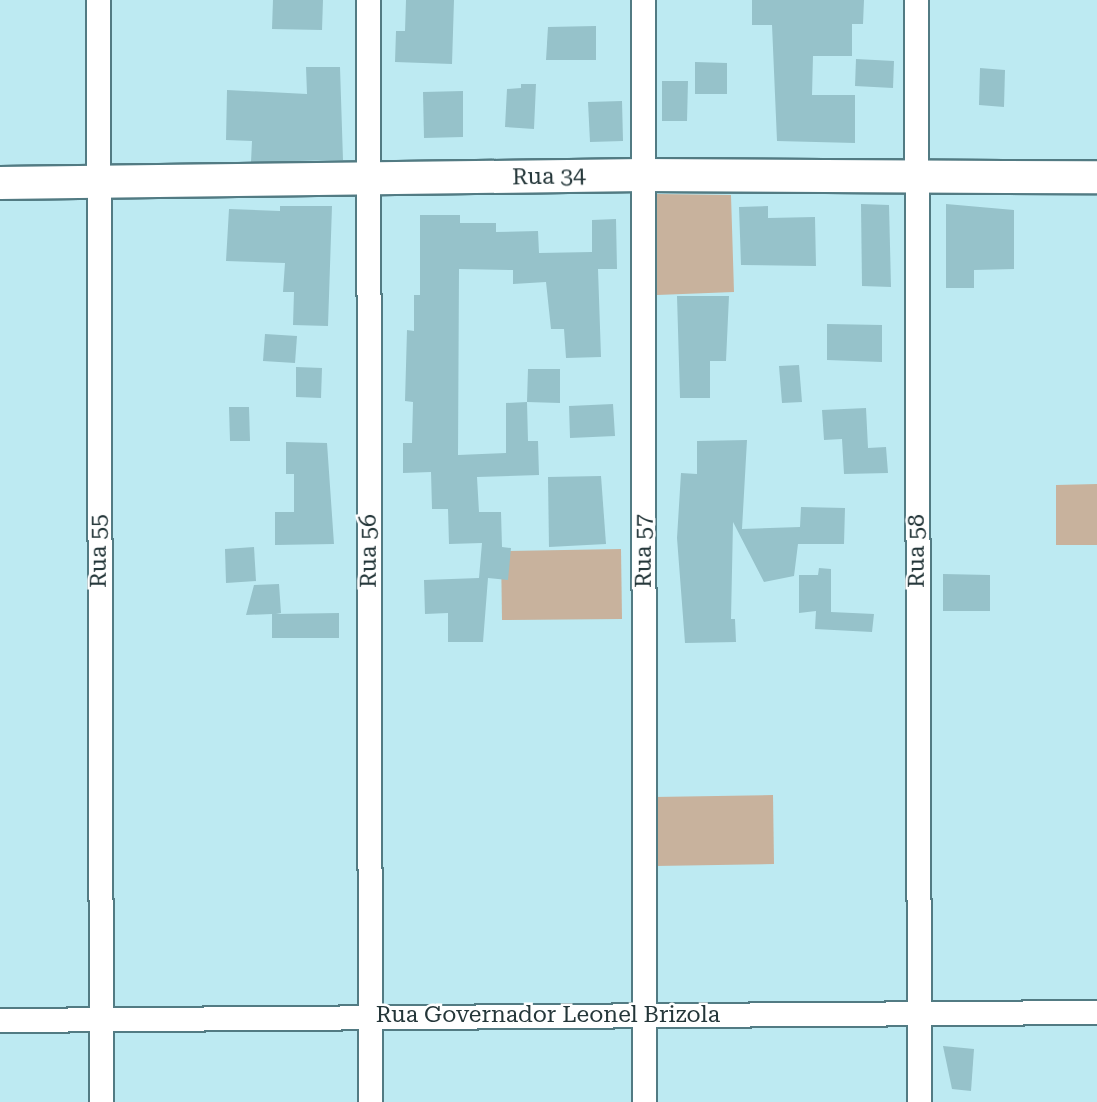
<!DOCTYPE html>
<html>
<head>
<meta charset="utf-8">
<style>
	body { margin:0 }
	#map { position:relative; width:1097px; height:1102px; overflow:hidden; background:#bdeaf2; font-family:"Roboto Serif",serif }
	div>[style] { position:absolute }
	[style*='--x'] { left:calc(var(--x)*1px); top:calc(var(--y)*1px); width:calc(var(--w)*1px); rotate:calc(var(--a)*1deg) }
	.green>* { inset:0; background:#c8b29d }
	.building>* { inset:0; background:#96c2ca }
	.roads { filter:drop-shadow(2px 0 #527b83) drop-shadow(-2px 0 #527b83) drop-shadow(0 2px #527b83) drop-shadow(0 -2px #527b83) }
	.street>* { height:23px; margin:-11.5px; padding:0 11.5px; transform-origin:11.5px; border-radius:11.5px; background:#fff }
	.secondary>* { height:32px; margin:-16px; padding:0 16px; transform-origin:16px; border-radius:16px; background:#fff }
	span { translate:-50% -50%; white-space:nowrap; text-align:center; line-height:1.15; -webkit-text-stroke:5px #fff; paint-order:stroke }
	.street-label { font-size:23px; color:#243639 }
</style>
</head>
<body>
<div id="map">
	<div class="green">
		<i style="clip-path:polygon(657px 194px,731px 195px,734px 292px,657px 295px)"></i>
		<i style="clip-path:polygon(1097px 484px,1097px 545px,1056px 545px,1056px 485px)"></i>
		<i style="clip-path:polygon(621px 549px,622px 619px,502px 620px,501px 551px)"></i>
		<i style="clip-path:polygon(773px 795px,774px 864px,655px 866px,654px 797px)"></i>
	</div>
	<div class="building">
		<i style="clip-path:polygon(273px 0,323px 0,322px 30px,272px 29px)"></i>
		<i style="clip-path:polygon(406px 0,454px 0,452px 64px,395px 62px,396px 31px,405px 31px)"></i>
		<i style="clip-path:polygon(752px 0,864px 0,863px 24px,852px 24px,852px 56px,813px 56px,812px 95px,855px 95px,855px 143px,777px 141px,772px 25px,752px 25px)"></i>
		<i style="clip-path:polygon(596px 26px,596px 60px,546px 60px,548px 27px)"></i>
		<i style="clip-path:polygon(856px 59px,894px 61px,893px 88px,855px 86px)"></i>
		<i style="clip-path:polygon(695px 62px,727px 63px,727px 94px,695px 94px)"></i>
		<i style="clip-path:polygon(306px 67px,340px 67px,343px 160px,251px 162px,252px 141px,226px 140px,227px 90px,307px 94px)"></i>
		<i style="clip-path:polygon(980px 68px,1005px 70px,1004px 107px,979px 105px)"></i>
		<i style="clip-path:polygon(662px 81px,688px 81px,687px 121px,662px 121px)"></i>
		<i style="clip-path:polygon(521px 84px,536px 84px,534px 129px,505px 127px,507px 89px,521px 88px)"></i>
		<i style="clip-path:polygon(463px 91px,463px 137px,424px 138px,423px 92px)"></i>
		<i style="clip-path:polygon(622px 101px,623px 141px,590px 142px,588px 102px)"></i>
		<i style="clip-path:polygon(861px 204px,889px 205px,891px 287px,862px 286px)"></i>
		<i style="clip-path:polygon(946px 204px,1014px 210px,1014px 269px,974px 270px,974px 288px,946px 288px)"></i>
		<i style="clip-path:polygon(280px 206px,332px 206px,328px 326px,293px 325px,294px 292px,283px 292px,285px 263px,226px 261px,229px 209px,280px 211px)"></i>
		<i style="clip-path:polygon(768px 206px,768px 218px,815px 217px,816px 266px,741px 265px,739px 207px)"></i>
		<i style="clip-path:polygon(420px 215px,460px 215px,460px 223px,496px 223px,496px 232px,538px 231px,539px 253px,592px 252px,592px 220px,616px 219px,617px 269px,598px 269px,601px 357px,566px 358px,564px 329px,551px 329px,546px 282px,513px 284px,513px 270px,459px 269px,458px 455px,506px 453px,506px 403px,527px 402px,528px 441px,538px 441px,539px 475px,477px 477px,479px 512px,501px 512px,502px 547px,511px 548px,508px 580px,488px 578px,483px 642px,448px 642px,448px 613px,425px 614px,424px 580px,479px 578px,482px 543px,449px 544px,448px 509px,432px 509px,431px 472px,403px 473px,403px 443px,412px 443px,413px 402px,405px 401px,407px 330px,414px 331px,414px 295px,420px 295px)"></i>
		<i style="clip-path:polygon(677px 296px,729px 296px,726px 361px,710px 361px,710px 398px,680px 398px)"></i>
		<i style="clip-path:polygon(827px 324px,882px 325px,882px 362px,827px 360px)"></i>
		<i style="clip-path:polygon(265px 334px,297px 336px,295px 363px,263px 361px)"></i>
		<i style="clip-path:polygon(799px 365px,802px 402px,782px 403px,779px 366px)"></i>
		<i style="clip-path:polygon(296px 367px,322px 368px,321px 398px,296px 397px)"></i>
		<i style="clip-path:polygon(528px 369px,560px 369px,560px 403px,527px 402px)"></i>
		<i style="clip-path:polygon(613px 404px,615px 436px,570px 438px,569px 406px)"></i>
		<i style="clip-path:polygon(229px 407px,249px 407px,250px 441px,230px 441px)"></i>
		<i style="clip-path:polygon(866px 408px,868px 448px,886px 447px,888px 473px,844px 474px,842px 439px,824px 440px,822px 410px)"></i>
		<i style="clip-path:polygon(747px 440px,742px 529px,800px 527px,801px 507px,845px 508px,844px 544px,798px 544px,794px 576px,764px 582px,733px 522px,731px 619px,735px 619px,736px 642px,685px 643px,677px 538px,681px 473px,697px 474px,697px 441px)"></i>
		<i style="clip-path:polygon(286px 442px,327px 443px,334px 544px,275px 545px,275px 512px,294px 512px,294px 474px,286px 474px)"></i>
		<i style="clip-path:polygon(601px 476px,606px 544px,549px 547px,548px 477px)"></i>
		<i style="clip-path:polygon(254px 547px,256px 581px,226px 583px,225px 549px)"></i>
		<i style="clip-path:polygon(819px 568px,831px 569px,831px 612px,874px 614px,872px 632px,815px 629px,816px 611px,799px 613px,799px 575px,818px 575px)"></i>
		<i style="clip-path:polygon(943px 574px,990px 575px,990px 611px,943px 611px)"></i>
		<i style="clip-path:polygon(279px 584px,281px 613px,276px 614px,339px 613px,339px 638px,272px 638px,272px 614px,246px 615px,254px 585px)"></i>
		<i style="clip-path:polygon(943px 1046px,974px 1049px,971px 1091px,952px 1089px)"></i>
	</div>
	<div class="roads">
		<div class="street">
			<i style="--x:98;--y:0;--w:1102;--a:89.84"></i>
			<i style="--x:368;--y:0;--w:1102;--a:89.9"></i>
			<i style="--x:643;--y:0;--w:1102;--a:89.95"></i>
			<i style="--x:916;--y:0;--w:1102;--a:89.84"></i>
			<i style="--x:0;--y:1020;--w:1097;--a:-0.42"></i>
		</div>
		<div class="secondary">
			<i style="--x:0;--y:183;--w:644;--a:-0.71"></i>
			<i style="--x:644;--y:175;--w:453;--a:0.3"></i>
		</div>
	</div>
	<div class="street-label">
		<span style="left:549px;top:177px;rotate:-1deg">Rua 34</span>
		<span style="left:99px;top:551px;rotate:-90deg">Rua 55</span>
		<span style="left:369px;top:551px;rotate:-90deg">Rua 56</span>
		<span style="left:644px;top:551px;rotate:-90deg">Rua 57</span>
		<span style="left:917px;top:551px;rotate:-90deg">Rua 58</span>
		<span style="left:548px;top:1015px">Rua Governador Leonel Brizola</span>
	</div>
</div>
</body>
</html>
